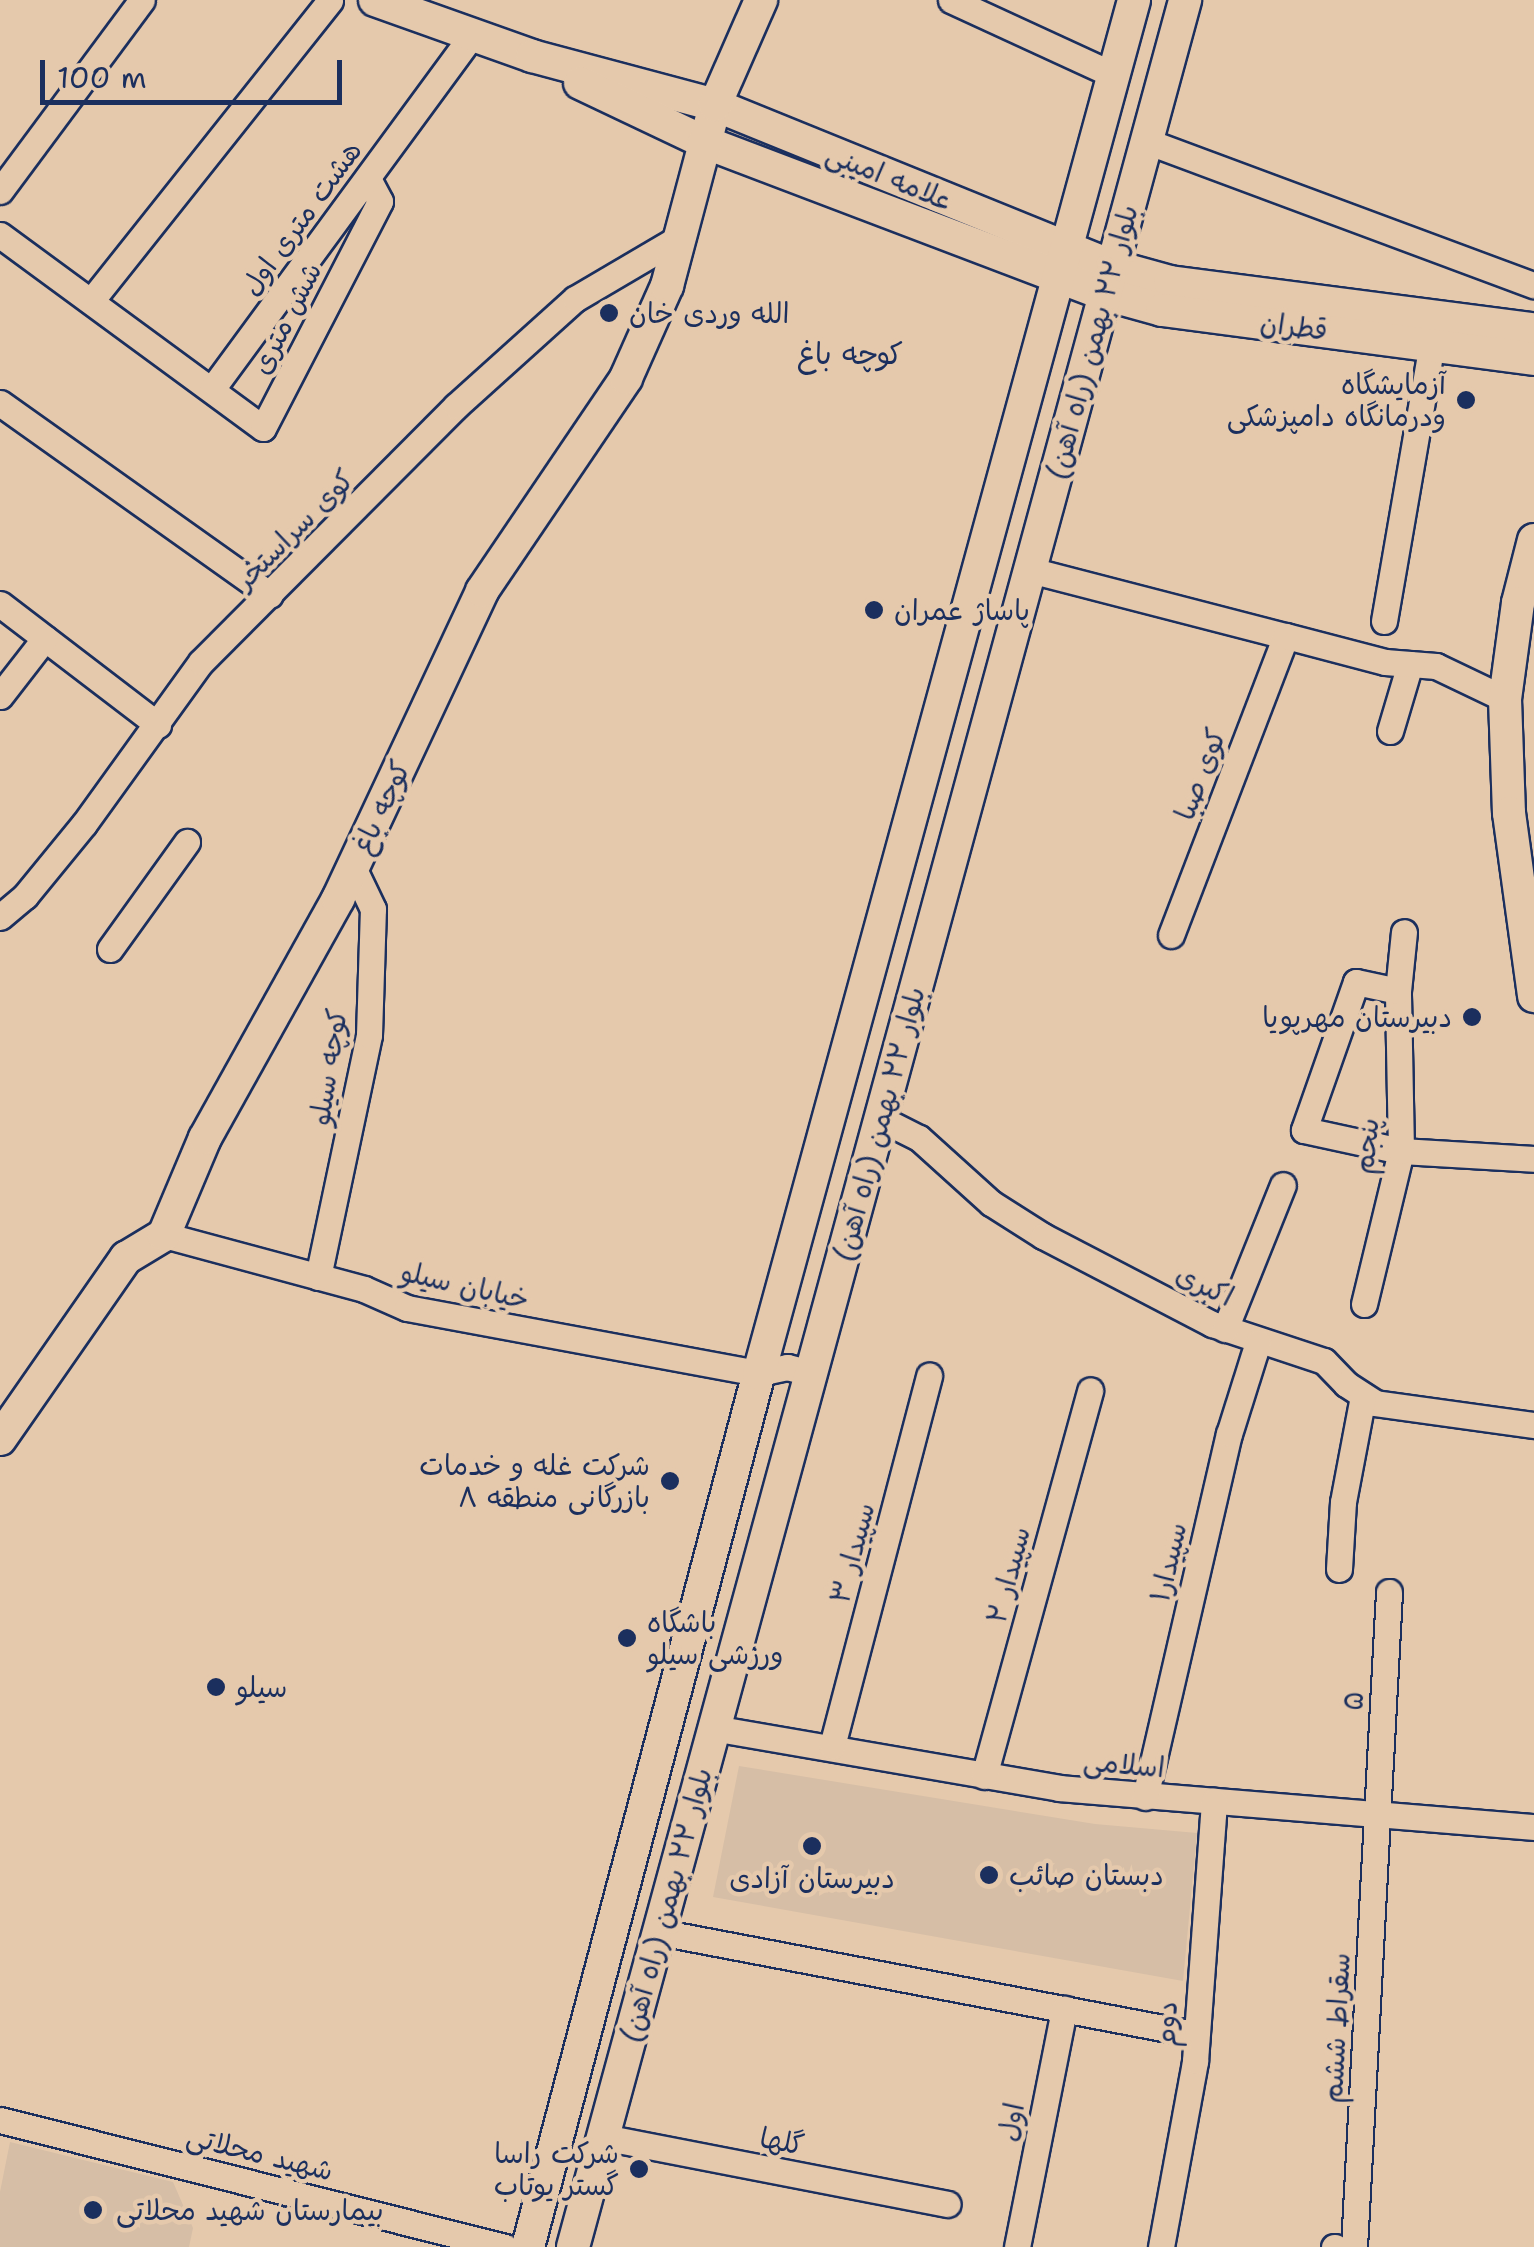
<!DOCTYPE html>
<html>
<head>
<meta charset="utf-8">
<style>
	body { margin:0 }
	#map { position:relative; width:1534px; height:2247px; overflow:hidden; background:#e5c9ac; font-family:"Shantell Sans","Playpen Sans Arabic",sans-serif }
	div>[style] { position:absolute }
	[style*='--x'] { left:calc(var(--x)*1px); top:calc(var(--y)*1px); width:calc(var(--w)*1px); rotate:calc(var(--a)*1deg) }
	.built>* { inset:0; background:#d6bea6 }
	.roads { filter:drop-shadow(2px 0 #1b2f5e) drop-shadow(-2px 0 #1b2f5e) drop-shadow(0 2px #1b2f5e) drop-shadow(0 -2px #1b2f5e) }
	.minor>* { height:25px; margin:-12.5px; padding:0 12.5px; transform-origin:12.5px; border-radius:12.5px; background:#e5c9ac }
	.major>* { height:32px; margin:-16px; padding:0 16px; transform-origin:16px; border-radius:16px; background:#e5c9ac }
	.dots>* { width:28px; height:28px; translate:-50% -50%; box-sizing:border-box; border:5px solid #e5c9ac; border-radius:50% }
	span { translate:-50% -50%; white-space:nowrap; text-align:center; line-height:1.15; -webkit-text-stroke:9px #e5c9ac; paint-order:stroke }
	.street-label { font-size:28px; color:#1b2f5e }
	.poi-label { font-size:28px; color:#1b2f5e }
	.left { translate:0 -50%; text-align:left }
	.right { translate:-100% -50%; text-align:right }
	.neighbourhood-label { font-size:30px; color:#1b2f5e }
	.scale { position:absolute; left:40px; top:60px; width:302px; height:45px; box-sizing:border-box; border:5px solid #1b2f5e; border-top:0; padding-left:12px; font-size:30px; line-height:35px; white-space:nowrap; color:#1b2f5e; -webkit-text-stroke:8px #e5c9ac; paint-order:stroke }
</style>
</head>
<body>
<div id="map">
	<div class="built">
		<i style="clip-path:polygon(739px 1766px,1095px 1824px,1197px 1833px,1183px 1981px,713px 1897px)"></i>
		<i style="clip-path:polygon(10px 2142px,173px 2182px,193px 2228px,189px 2247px,0 2247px,0 2192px)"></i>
	</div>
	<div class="roads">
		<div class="minor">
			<i style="--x:951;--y:0;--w:179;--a:24.7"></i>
			<i style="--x:1146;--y:141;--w:414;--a:20.4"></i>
			<i style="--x:0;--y:191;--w:238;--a:-53.4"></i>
			<i style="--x:0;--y:235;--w:326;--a:36.3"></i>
			<i style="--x:263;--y:428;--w:255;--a:-62.7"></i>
			<i style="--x:380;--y:201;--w:26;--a:-118"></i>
			<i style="--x:91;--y:301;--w:384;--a:-51.5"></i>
			<i style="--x:212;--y:389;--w:441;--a:-53.7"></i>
			<i style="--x:0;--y:403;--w:331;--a:35.4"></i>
			<i style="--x:1030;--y:570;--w:264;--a:14.5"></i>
			<i style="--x:0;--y:604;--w:199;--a:37.4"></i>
			<i style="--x:1384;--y:621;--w:283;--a:-80.2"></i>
			<i style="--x:0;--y:696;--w:73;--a:-52.2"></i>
			<i style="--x:1390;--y:731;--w:70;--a:-73.4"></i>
			<i style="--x:0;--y:917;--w:33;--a:-40"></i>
			<i style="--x:25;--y:896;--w:93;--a:-50.7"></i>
			<i style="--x:84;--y:824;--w:200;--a:-54.2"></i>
			<i style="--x:201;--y:662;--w:361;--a:-45.1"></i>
			<i style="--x:456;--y:406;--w:160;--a:-42"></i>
			<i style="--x:575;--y:299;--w:124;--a:-30.5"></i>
			<i style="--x:1171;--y:935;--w:320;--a:-69"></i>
			<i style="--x:1286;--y:636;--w:102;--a:14.7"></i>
			<i style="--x:1385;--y:662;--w:51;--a:4.5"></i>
			<i style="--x:1436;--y:666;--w:76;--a:25.6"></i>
			<i style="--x:110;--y:949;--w:132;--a:-54.3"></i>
			<i style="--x:1398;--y:991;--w:43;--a:-167.9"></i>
			<i style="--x:1356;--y:982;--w:157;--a:109.4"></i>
			<i style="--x:1304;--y:1130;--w:99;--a:12.2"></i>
			<i style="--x:1401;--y:1151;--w:133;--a:3.4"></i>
			<i style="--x:881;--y:1119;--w:42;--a:26.6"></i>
			<i style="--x:919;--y:1138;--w:97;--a:42.1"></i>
			<i style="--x:991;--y:1203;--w:62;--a:32.4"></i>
			<i style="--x:1043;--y:1236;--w:191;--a:27.5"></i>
			<i style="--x:1212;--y:1324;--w:118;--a:18.3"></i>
			<i style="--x:1324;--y:1361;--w:32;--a:46"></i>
			<i style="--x:1346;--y:1384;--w:35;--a:33"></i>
			<i style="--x:1375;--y:1403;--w:161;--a:7.9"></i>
			<i style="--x:164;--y:1235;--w:207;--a:15.1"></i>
			<i style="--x:364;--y:1289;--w:47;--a:23.8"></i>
			<i style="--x:407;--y:1308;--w:358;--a:10.5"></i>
			<i style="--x:759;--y:1373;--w:29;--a:-12"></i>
			<i style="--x:787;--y:1367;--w:25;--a:14"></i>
			<i style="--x:318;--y:1277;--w:247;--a:-78.1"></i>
			<i style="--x:369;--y:1035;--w:126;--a:-88.2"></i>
			<i style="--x:373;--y:909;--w:47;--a:-115.5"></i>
			<i style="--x:1364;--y:1304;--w:157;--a:-76.4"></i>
			<i style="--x:1401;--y:1151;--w:160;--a:-91.1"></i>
			<i style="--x:1398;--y:991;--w:59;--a:-84.2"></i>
			<i style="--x:1225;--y:1329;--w:155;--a:-68.1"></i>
			<i style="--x:1339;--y:1569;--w:67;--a:-86.6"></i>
			<i style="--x:1343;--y:1502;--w:108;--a:-79.3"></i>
			<i style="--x:713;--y:1728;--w:351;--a:9.8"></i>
			<i style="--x:1059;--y:1788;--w:477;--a:4.7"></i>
			<i style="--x:832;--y:1746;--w:383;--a:-75.3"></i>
			<i style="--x:984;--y:1776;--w:400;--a:-74.6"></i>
			<i style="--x:1145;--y:1797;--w:373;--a:-77"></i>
			<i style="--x:1229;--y:1434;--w:96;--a:-72.5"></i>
			<i style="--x:659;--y:1932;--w:545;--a:10.79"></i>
			<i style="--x:0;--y:2120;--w:521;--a:14.12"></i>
			<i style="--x:603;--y:2137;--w:351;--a:11"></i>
			<i style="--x:1017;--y:2247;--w:243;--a:-78.8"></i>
			<i style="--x:1161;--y:2247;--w:189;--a:-79.6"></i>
			<i style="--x:1195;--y:2061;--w:261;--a:-85.8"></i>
			<i style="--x:1334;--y:2247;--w:1;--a:0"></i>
			<i style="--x:1354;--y:2247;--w:656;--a:-86.94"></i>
		</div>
		<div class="major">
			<i style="--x:375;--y:0;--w:167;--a:19.6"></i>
			<i style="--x:532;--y:56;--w:189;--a:15"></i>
			<i style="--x:715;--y:105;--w:428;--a:22.1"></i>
			<i style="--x:1112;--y:266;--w:60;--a:15.4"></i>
			<i style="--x:1170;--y:282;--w:367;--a:7.4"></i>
			<i style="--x:580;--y:83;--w:137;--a:25.4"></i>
			<i style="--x:704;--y:142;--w:429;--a:20.8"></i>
			<i style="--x:1105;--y:294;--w:59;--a:15.7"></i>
			<i style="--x:1162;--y:310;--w:375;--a:7.5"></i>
			<i style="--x:1534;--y:540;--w:65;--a:104.3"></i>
			<i style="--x:1518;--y:603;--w:97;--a:97.7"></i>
			<i style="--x:1505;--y:699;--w:114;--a:88"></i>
			<i style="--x:1509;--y:813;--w:185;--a:82.2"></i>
			<i style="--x:0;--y:1439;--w:221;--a:-55.2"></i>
			<i style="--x:126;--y:1258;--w:44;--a:-31.2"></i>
			<i style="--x:164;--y:1235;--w:105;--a:-67.1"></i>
			<i style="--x:205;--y:1138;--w:274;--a:-60.9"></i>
			<i style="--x:338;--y:899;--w:340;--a:-64.9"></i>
			<i style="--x:482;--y:591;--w:257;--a:-55.9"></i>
			<i style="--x:626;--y:378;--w:101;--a:-66"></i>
			<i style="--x:667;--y:286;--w:187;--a:-75.1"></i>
			<i style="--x:715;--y:105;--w:115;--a:-66.3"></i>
			<i style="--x:528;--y:2247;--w:904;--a:-75.2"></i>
			<i style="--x:759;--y:1373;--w:1423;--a:-74.72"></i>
			<i style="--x:573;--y:2247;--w:2329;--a:-74.76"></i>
		</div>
	</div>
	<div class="dots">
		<i style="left:609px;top:313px;background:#1b2f5e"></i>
		<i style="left:1466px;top:400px;background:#1b2f5e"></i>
		<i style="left:874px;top:610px;background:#1b2f5e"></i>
		<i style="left:1472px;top:1017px;background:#1b2f5e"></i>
		<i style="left:670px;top:1481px;background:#1b2f5e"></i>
		<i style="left:627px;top:1638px;background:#1b2f5e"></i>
		<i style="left:216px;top:1687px;background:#1b2f5e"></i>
		<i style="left:812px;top:1846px;background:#1b2f5e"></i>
		<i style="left:989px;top:1875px;background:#1b2f5e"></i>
		<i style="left:639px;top:2169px;background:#1b2f5e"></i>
		<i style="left:93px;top:2210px;background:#1b2f5e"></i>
	</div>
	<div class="street-label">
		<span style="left:890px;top:177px;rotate:22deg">علامه امینی</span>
		<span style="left:301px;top:218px;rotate:-54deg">هشت متری اول</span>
		<span style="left:286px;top:318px;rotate:-63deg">شش متری</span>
		<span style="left:1294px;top:326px;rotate:7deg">قطران</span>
		<span style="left:1092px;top:342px;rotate:-75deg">بلوار ۲۲ بهمن (راه آهن)</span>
		<span style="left:294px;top:529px;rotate:-45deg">کوی سراستخر</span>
		<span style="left:1200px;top:774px;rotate:-69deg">کوی صبا</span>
		<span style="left:381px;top:807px;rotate:-65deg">کوچه باغ</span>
		<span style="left:328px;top:1067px;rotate:-81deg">کوچه سیلو</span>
		<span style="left:879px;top:1124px;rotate:-75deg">بلوار ۲۲ بهمن (راه آهن)</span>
		<span style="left:1366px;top:1146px;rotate:-84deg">پنجم</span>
		<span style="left:465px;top:1285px;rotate:13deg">خیابان سیلو</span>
		<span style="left:1205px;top:1285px;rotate:26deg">اکبری</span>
		<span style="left:852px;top:1553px;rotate:-75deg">سپیدار ۳</span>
		<span style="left:1168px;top:1562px;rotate:-77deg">سپیدار۱</span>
		<span style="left:1008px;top:1575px;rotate:-75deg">سپیدار ۲</span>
		<span style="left:1353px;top:1701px;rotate:-87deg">۵</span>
		<span style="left:1124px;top:1764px;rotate:5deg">اسلامی</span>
		<span style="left:666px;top:1905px;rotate:-75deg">بلوار ۲۲ بهمن (راه آهن)</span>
		<span style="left:1166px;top:2024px;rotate:-87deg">دوم</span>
		<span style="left:1336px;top:2028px;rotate:-87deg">سقراط ششم</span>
		<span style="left:1011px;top:2122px;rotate:-79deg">اول</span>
		<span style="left:782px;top:2141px;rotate:11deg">گلها</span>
		<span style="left:260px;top:2153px;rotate:14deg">شهید محلاتی</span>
	</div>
	<div class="poi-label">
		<span class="left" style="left:629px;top:313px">الله وردی خان</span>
		<span class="right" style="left:1446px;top:400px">آزمایشگاه<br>ودرمانگاه دامپزشکی</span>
		<span class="left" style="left:894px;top:610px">پاساژ عمران</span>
		<span class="right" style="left:1452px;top:1017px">دبیرستان مهرپویا</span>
		<span class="right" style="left:650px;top:1481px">شرکت غله و خدمات<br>بازرگانی منطقه ۸</span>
		<span class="left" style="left:647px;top:1638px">باشگاه<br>ورزشی سیلو</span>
		<span class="left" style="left:236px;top:1687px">سیلو</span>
		<span class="left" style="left:1009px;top:1875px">دبستان صائب</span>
		<span style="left:812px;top:1878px">دبیرستان آزادی</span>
		<span class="right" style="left:619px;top:2169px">شرکت راسا<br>گستر یوتاب</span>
		<span class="left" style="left:116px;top:2210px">بیمارستان شهید محلاتی</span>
	</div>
	<div class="neighbourhood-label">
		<span style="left:850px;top:354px">کوچه باغ</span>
	</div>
	<div class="scale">100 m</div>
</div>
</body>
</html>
